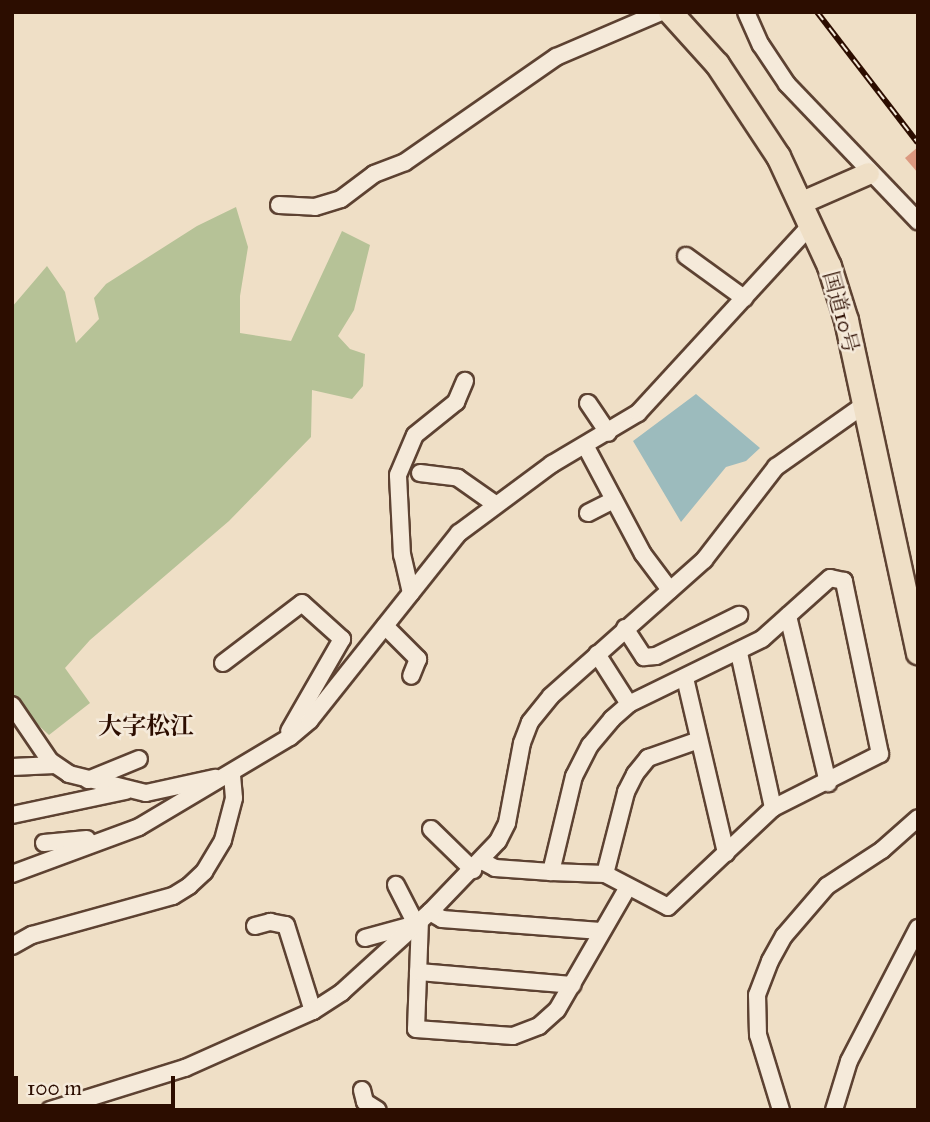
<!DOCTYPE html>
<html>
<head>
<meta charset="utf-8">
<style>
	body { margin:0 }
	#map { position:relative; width:930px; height:1122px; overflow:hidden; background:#efdfc6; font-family:"IM FELL Great Primer","Noto Serif JP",serif }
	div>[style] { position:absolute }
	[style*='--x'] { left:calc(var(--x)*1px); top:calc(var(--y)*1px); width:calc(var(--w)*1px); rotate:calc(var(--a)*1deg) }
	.green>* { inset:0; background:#b6c297 }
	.water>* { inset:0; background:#9cbbbd }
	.building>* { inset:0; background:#dc9980 }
	.roads { filter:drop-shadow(2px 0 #5d4232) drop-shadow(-2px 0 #5d4232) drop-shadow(0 2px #5d4232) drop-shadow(0 -2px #5d4232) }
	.minor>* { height:16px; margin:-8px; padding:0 8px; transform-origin:8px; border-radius:8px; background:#f5eada }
	.major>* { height:21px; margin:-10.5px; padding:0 10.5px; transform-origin:10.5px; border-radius:10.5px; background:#efdfc6 }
	.highway>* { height:23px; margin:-11.5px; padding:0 11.5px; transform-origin:11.5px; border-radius:11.5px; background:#efdfc6 }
	.rail>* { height:6px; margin-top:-3px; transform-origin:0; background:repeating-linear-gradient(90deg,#f5eada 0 10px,#2c0d00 0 20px); box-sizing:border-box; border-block:2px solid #2c0d00 }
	span { translate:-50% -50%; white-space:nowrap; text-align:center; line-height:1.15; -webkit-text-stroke:5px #f5eada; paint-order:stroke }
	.street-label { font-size:21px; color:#2c0d00 }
	.quarter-label { font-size:24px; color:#2c0d00; font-weight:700 }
	.frame { position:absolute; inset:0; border:14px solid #2c0d00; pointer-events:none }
	.scale { position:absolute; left:14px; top:1076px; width:161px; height:32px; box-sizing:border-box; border:4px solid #2c0d00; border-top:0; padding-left:9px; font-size:21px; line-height:24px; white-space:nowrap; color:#2c0d00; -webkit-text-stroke:5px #f5eada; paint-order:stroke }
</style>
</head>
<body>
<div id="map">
	<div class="green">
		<i style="clip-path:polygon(236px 207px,248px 247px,240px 296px,240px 333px,291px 341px,342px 231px,370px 245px,354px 310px,338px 336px,350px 349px,365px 354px,363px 386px,352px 399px,312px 390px,311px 437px,229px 521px,90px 640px,65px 668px,90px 703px,49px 735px,12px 701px,12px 307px,47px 266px,65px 292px,76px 343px,99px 319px,94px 298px,106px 284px,197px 226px)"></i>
	</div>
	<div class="water">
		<i style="clip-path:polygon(696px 394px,760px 448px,746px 461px,726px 467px,681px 522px,633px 441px)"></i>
	</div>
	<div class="building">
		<i style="clip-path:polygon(918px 147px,918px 173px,905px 158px)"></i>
	</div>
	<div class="roads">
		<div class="minor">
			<i style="--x:746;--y:12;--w:36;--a:66"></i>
			<i style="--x:761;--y:45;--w:47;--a:56.3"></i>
			<i style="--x:787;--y:84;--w:190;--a:46.3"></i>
			<i style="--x:279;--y:205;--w:36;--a:3"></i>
			<i style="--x:315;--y:207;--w:27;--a:-17"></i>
			<i style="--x:341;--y:199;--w:41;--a:-37.1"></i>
			<i style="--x:374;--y:174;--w:33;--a:-21"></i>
			<i style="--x:405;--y:162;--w:184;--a:-34.8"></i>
			<i style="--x:556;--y:57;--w:114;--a:-23.2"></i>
			<i style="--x:686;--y:256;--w:72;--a:35.9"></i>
			<i style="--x:588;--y:403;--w:36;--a:56"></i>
			<i style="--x:586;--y:447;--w:121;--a:62"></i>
			<i style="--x:643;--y:554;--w:45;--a:53.1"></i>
			<i style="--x:420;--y:473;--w:38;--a:7"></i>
			<i style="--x:458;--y:478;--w:45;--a:35.1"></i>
			<i style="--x:588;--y:513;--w:29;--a:-27"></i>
			<i style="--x:411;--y:593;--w:39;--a:-103"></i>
			<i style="--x:402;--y:555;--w:80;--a:-92.9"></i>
			<i style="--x:398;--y:475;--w:43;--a:-67"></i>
			<i style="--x:415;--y:435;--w:53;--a:-38.8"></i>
			<i style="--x:456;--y:402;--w:23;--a:-67"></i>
			<i style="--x:788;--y:616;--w:172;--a:76.5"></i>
			<i style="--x:385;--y:626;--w:47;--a:45"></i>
			<i style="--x:418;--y:659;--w:18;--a:112"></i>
			<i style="--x:625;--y:628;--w:35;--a:57"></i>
			<i style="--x:644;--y:657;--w:12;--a:-5"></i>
			<i style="--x:656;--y:656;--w:93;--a:-26.3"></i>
			<i style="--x:739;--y:653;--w:159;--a:77.6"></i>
			<i style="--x:597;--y:654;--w:59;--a:57.4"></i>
			<i style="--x:223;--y:663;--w:99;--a:-37.2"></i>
			<i style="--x:302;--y:603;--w:54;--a:42"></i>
			<i style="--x:342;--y:639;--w:106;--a:119.9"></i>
			<i style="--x:685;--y:678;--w:180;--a:76.8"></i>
			<i style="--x:12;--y:705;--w:68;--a:55.8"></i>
			<i style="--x:50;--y:761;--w:23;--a:34"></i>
			<i style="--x:69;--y:774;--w:79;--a:13.9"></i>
			<i style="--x:146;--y:793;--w:71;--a:-12.3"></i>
			<i style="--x:12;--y:767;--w:43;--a:-2.7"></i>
			<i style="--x:88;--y:780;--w:55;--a:-22.4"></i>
			<i style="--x:12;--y:815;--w:116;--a:-12"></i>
			<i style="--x:431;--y:829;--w:59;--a:44.3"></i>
			<i style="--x:44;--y:843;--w:43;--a:-5.3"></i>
			<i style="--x:482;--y:861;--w:15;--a:28"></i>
			<i style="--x:495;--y:868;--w:56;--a:4.1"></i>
			<i style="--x:551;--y:872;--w:54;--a:2.1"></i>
			<i style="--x:605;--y:874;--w:71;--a:27.6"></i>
			<i style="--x:668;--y:907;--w:144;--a:-43.3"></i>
			<i style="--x:773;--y:808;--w:120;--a:-26.8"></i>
			<i style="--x:880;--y:754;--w:177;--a:-101.8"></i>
			<i style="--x:844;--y:581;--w:14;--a:-168"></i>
			<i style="--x:830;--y:578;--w:91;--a:138.1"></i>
			<i style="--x:762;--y:639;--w:148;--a:154"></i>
			<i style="--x:629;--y:704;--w:23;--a:139"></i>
			<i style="--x:612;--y:719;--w:34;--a:130"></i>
			<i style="--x:590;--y:745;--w:35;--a:117"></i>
			<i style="--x:574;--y:776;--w:99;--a:103.5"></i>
			<i style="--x:12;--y:874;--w:135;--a:-20.3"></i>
			<i style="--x:139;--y:827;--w:176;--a:-30.8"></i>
			<i style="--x:290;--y:737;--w:26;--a:-40"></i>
			<i style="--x:310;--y:720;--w:239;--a:-51.5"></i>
			<i style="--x:459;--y:533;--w:116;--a:-36.6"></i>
			<i style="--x:552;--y:464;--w:100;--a:-30.7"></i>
			<i style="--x:638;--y:413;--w:255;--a:-47.4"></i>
			<i style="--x:605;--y:874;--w:85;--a:-75.6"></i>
			<i style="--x:626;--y:792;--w:20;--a:-63"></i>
			<i style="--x:635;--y:774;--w:21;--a:-51"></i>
			<i style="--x:648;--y:758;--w:54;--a:-19.4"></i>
			<i style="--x:430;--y:912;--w:14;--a:30"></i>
			<i style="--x:442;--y:919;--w:159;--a:4.3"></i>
			<i style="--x:420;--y:920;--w:109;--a:92.1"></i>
			<i style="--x:416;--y:1029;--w:97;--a:4.1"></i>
			<i style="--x:513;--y:1036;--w:28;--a:-21"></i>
			<i style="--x:539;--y:1026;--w:24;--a:-42"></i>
			<i style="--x:557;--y:1010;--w:142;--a:-60"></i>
			<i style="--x:255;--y:926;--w:16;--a:-15"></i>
			<i style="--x:270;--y:922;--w:16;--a:11"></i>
			<i style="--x:286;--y:925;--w:90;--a:72.6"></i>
			<i style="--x:365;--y:938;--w:53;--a:-15.4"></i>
			<i style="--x:416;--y:924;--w:44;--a:-117.1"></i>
			<i style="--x:12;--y:946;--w:23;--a:-29"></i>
			<i style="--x:32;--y:935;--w:146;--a:-15.5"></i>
			<i style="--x:173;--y:896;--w:19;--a:-32"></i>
			<i style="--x:189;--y:886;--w:21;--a:-43"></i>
			<i style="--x:204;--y:872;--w:37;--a:-59"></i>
			<i style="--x:223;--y:840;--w:43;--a:-75.3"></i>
			<i style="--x:234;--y:798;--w:24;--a:-95"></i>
			<i style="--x:418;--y:972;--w:155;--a:4.8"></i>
			<i style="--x:362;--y:1090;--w:12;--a:76"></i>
			<i style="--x:365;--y:1102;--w:15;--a:32"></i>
			<i style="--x:50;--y:1110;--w:141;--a:-17.3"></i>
			<i style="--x:185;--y:1068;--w:140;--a:-24"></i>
			<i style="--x:313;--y:1011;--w:35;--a:-33"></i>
			<i style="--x:342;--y:992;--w:119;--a:-42.3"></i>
			<i style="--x:430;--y:912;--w:98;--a:-46.2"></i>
			<i style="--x:498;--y:841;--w:20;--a:-63"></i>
			<i style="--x:507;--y:823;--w:81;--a:-79.4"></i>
			<i style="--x:522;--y:743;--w:22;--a:-69"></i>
			<i style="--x:530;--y:722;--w:33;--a:-51"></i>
			<i style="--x:551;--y:696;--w:205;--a:-41.6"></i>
			<i style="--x:704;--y:560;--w:118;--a:-52.3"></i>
			<i style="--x:776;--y:467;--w:108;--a:-35.2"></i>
			<i style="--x:781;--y:1110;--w:78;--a:-107"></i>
			<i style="--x:758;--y:1035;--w:40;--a:-91.4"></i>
			<i style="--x:757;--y:995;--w:36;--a:-69"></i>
			<i style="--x:770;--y:961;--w:29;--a:-61"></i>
			<i style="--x:784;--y:936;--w:66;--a:-49.3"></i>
			<i style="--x:827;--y:886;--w:66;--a:-33.2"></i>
			<i style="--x:882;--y:850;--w:48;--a:-41.6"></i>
			<i style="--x:834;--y:1110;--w:51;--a:-73"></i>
			<i style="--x:849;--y:1061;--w:150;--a:-62.6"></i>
		</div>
		<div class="major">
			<i style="--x:802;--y:202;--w:72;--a:-23.7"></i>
		</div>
		<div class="highway">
			<i style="--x:670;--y:12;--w:70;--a:47.9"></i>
			<i style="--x:717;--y:64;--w:110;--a:56.5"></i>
			<i style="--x:778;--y:156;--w:121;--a:65.1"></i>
			<i style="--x:829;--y:266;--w:57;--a:72.5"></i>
			<i style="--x:846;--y:320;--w:340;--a:77.8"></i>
		</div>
	</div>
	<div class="rail">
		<i style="--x:817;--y:12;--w:165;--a:52.4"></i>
	</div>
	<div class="street-label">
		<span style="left:841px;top:312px;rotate:75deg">国道10号</span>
	</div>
	<div class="quarter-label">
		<span style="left:146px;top:727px">大字松江</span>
	</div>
	<div class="frame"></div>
	<div class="scale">100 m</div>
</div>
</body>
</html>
